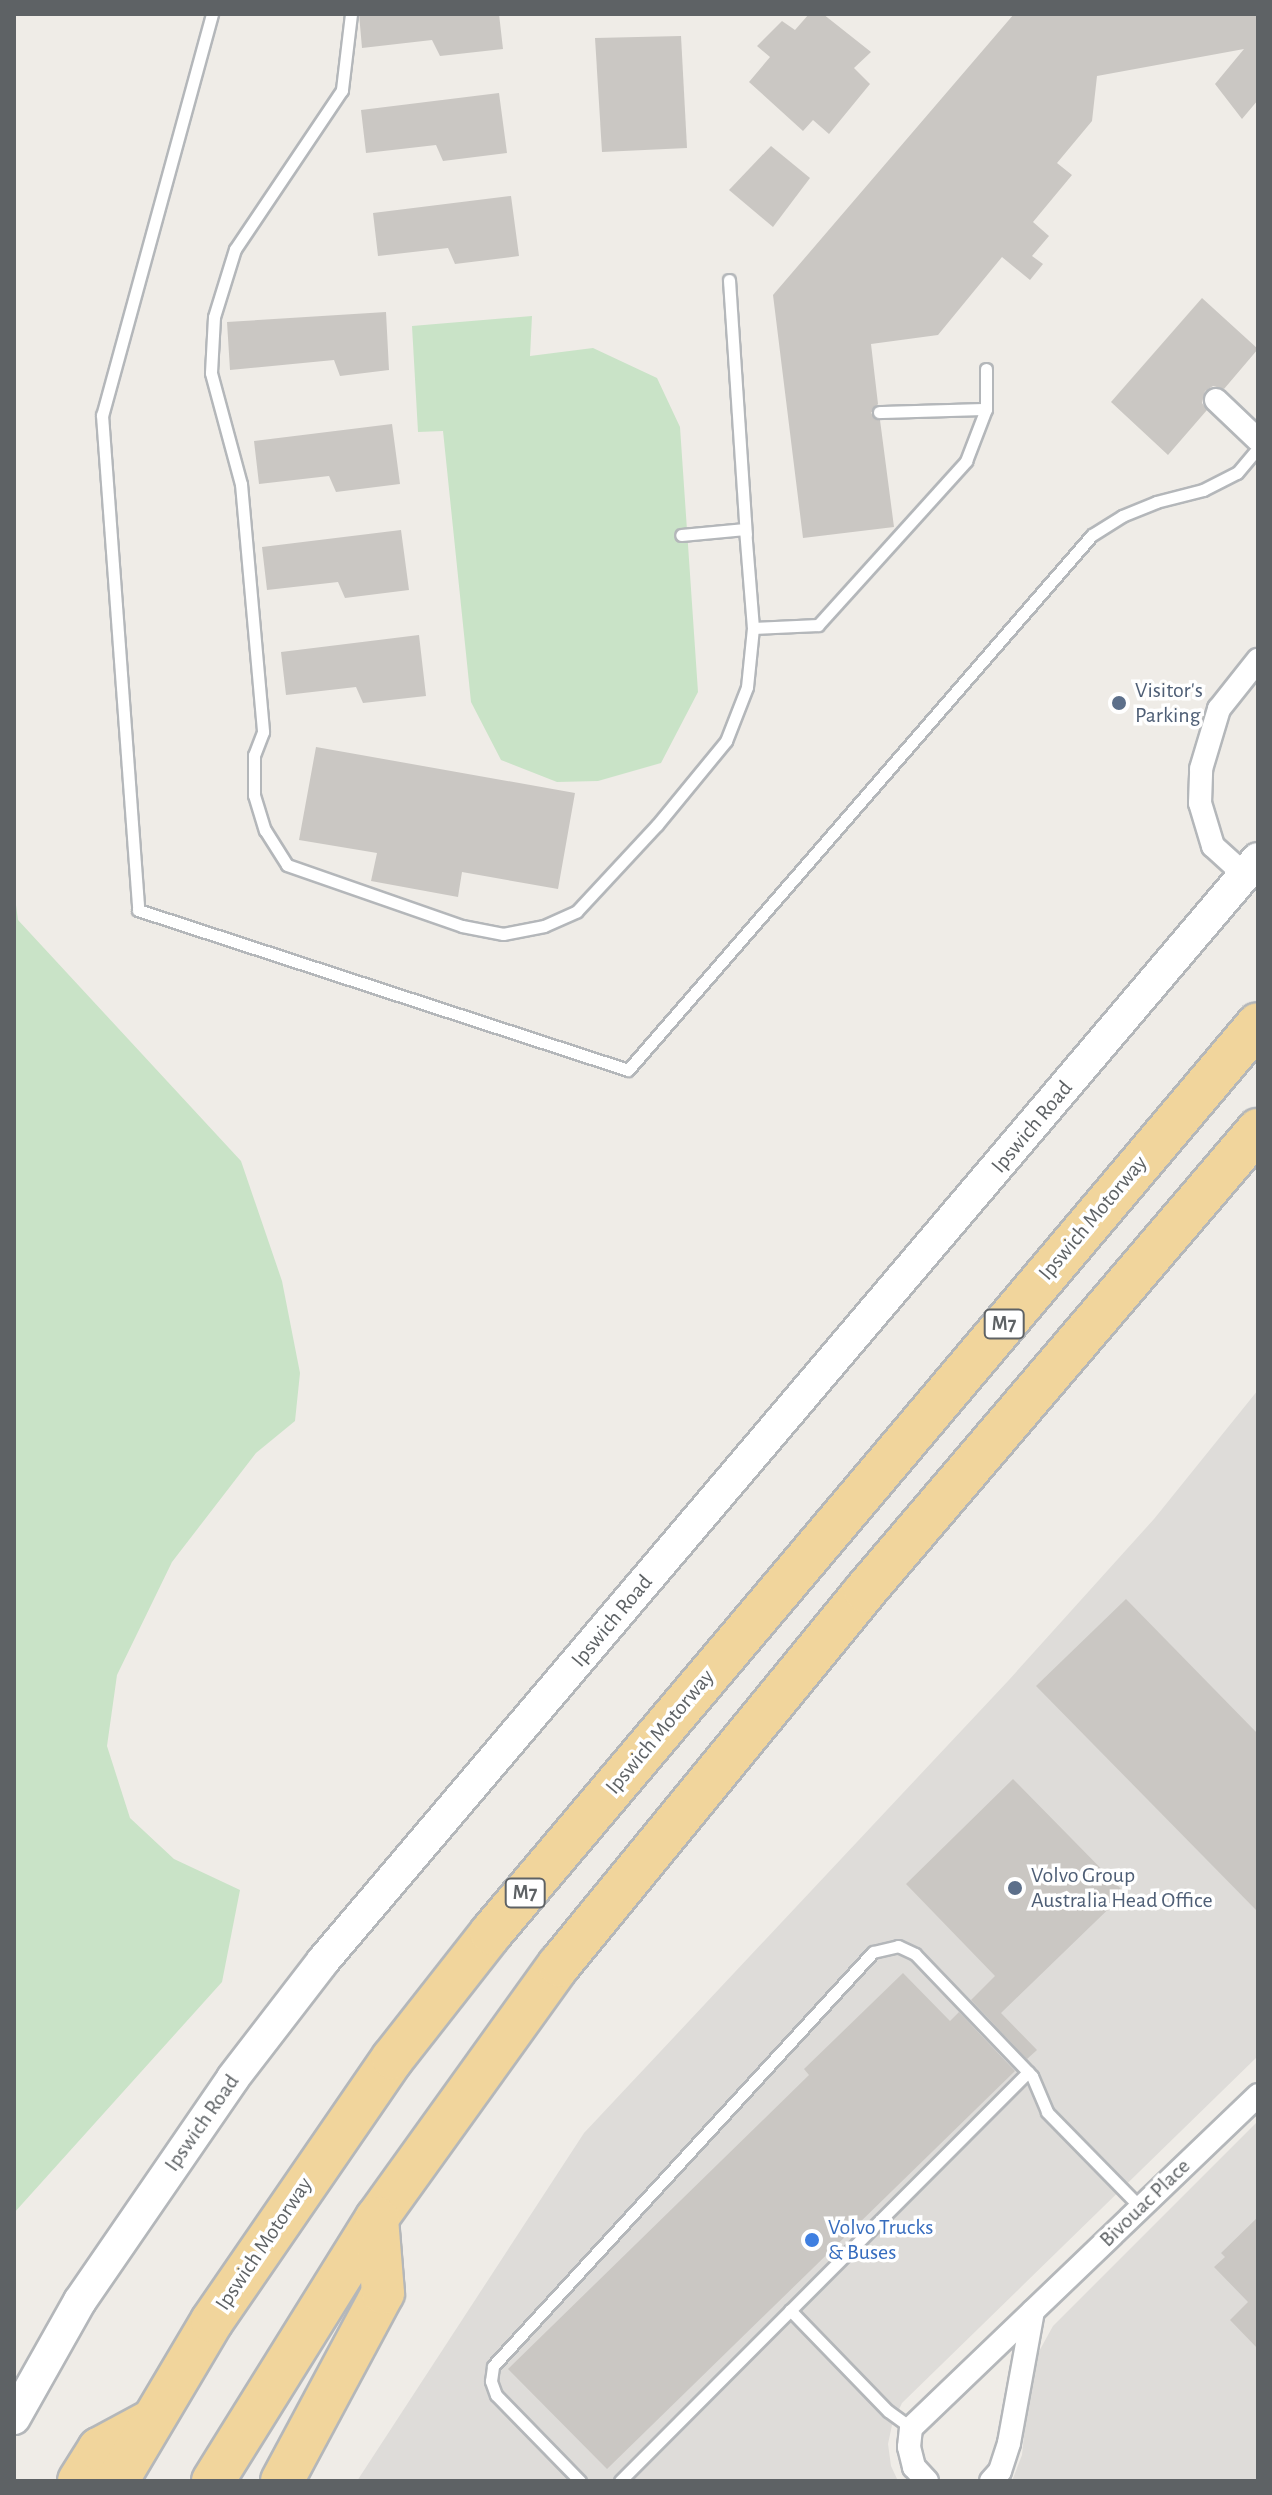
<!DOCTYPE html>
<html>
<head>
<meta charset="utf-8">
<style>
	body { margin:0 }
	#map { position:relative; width:1272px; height:2495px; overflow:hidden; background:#efece7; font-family:"Alegreya Sans",sans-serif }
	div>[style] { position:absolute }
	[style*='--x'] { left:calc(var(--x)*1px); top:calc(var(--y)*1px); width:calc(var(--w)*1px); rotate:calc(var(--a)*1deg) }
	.industrial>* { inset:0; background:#dedcd9 }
	.green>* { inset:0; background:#c9e3c7 }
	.building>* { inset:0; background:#cac7c3 }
	.roads { filter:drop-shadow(2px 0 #b4b7ba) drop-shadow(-2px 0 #b4b7ba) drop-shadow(0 2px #b4b7ba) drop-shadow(0 -2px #b4b7ba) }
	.lane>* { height:11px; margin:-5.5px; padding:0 5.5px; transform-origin:5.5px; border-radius:5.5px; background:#fff }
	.street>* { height:22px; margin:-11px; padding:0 11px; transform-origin:11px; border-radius:11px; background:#fff }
	.secondary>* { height:32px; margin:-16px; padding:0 16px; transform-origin:16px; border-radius:16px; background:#fff }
	.highway>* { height:42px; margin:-21px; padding:0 21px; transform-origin:21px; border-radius:21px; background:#f1d59c }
	.dots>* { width:22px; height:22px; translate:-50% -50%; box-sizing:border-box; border:4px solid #fff; border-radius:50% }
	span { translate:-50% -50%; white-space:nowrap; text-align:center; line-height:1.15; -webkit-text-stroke:7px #fff; paint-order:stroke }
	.shield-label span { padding:2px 6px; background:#fff; border:2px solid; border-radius:6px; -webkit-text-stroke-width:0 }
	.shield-label { font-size:20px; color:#5e6265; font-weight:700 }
	.service-label { font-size:22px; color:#4e5e75 }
	.left { translate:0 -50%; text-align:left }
	.street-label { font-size:22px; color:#5e6265 }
	.shop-label { font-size:22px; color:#366cbe }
	.frame { position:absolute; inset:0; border:16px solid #5e6265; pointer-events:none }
</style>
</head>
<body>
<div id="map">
	<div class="industrial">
		<i style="clip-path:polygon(1258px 1390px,1258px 2056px,902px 2403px,892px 2425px,888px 2444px,891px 2466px,898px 2481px,357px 2481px,584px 2133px,1008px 1681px,1154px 1519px)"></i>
		<i style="clip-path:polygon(1258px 2121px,1258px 2481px,1012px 2481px,1022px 2455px,1030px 2377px,1037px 2355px,1053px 2326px)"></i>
	</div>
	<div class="green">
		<i style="clip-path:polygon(532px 316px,530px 356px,593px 348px,657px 378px,680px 427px,698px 692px,661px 763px,598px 781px,557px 782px,501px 760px,471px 702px,443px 431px,418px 432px,412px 326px)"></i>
		<i style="clip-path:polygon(14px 890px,18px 920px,241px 1161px,282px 1281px,300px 1373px,295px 1421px,256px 1453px,172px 1562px,117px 1675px,107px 1746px,130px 1818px,174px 1859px,240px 1890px,222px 1982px,14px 2213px)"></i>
	</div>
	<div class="building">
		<i style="clip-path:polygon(359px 14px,499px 14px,503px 49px,440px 56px,432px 40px,362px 48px)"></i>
		<i style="clip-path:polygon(809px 14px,823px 14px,871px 52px,854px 68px,870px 84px,829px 134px,813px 120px,803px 131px,749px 82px,770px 57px,757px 46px,782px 21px,795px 30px)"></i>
		<i style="clip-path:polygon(1014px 14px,1258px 14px,1258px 100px,1242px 119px,1215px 84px,1244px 49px,1097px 76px,1092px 121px,1057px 163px,1072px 175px,1033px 222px,1049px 236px,1032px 256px,1043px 264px,1030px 280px,1002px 257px,938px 335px,871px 344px,878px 404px,871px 413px,880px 420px,894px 527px,803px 538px,773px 295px)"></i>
		<i style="clip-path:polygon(681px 36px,687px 148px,602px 152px,595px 38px)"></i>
		<i style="clip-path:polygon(499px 93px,507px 153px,443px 161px,436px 145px,366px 153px,361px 110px)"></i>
		<i style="clip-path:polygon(771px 146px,810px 178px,773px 227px,729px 190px)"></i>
		<i style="clip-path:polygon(511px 196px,519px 256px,455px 264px,448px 248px,378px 256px,373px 213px)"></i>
		<i style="clip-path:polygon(1202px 298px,1258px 349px,1224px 389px,1213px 386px,1205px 391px,1202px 403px,1207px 410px,1168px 455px,1111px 402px)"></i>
		<i style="clip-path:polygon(386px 312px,389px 370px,340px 376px,334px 360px,230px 370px,227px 322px)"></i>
		<i style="clip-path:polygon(392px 424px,400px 484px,336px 492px,329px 476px,259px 484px,254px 441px)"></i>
		<i style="clip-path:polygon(401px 530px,409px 590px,345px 598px,338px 582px,267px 590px,262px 547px)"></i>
		<i style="clip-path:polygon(419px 635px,426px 696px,363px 703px,356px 687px,286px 695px,281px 652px)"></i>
		<i style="clip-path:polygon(316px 747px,575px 793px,558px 889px,462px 872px,458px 897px,371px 881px,377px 853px,299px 840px)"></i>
		<i style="clip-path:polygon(1126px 1599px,1258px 1734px,1258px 1912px,1036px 1686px)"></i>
		<i style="clip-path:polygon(1013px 1779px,1125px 1893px,1001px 2013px,1037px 2050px,1027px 2059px,971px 2000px,995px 1976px,906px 1884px)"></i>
		<i style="clip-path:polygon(903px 1973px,950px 2021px,959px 2012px,1015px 2071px,607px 2469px,508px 2369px,809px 2075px,804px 2069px)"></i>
		<i style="clip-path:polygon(1258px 2217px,1258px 2349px,1230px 2320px,1248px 2302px,1214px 2267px,1225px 2257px,1221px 2253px)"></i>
	</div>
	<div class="roads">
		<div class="lane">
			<i style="--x:212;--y:14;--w:416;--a:105.3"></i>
			<i style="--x:102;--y:415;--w:496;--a:85.8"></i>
			<i style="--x:138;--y:910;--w:515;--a:18.08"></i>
			<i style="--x:628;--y:1070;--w:708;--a:-49.07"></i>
			<i style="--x:1092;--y:535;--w:36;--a:-32"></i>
			<i style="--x:1122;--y:516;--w:37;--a:-22"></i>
			<i style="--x:1156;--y:502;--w:49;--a:-14.3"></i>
			<i style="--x:1203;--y:490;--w:38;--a:-27"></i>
			<i style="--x:1237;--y:473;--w:33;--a:-50"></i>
			<i style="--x:351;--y:14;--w:77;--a:96.8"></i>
			<i style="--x:342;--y:90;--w:192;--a:123.9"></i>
			<i style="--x:235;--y:249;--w:71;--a:107.2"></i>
			<i style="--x:214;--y:317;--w:56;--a:93.1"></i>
			<i style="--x:211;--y:373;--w:115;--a:74.9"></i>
			<i style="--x:241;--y:484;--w:249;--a:84.9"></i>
			<i style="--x:263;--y:732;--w:25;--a:111"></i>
			<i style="--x:254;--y:755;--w:40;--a:90"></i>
			<i style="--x:254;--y:795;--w:37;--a:73"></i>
			<i style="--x:265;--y:830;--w:41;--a:57.8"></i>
			<i style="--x:287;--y:865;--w:185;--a:19.2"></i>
			<i style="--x:462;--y:926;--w:42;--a:11"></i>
			<i style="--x:503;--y:934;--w:42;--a:-11"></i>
			<i style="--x:544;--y:926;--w:36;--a:-24"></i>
			<i style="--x:577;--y:911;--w:117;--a:-47.1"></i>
			<i style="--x:657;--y:825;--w:109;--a:-50.6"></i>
			<i style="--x:726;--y:741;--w:58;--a:-68.7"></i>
			<i style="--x:747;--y:687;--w:59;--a:-84.2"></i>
			<i style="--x:753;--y:628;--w:99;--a:-94.6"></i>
			<i style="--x:745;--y:529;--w:64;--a:174.6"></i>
			<i style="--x:729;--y:280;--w:255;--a:86.2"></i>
			<i style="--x:879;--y:412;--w:107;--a:-1.6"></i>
			<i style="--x:753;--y:628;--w:65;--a:-2.6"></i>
			<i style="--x:818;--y:625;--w:221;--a:-47.9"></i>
			<i style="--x:966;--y:461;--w:56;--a:-69"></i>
			<i style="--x:986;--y:409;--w:40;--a:-90"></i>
			<i style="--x:790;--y:2310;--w:141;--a:45.9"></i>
			<i style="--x:888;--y:2411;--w:29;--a:36"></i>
			<i style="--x:580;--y:2481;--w:120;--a:-134.3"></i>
			<i style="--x:496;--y:2395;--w:15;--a:-110"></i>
			<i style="--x:491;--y:2381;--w:15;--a:-82"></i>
			<i style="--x:493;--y:2366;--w:562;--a:-47.45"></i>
			<i style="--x:873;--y:1952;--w:26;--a:-13"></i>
			<i style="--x:898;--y:1946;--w:19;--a:25"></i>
			<i style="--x:915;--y:1954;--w:169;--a:46.2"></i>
			<i style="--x:1032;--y:2076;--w:39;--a:67"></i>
			<i style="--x:1047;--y:2112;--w:134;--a:45.6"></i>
			<i style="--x:620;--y:2481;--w:578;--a:-45.07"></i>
		</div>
		<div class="street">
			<i style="--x:1216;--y:400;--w:58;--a:43.6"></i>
			<i style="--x:1245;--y:875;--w:43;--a:-137.8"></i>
			<i style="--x:1213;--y:846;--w:45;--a:-106.8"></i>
			<i style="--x:1200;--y:803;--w:34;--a:-88"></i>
			<i style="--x:1201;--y:769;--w:63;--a:-73.3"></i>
			<i style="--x:1219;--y:709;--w:63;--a:-51.5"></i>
			<i style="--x:927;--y:2481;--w:19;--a:-133"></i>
			<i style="--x:914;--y:2467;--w:21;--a:-104"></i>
			<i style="--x:909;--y:2447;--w:19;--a:-84"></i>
			<i style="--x:911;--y:2428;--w:481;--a:-43.8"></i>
			<i style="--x:991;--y:2481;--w:13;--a:-48"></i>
			<i style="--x:1000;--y:2471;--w:29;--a:-72"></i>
			<i style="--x:1009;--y:2443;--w:134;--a:-79.7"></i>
		</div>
		<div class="secondary">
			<i style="--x:14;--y:2418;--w:134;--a:-60.6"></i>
			<i style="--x:80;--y:2301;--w:270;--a:-55.5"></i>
			<i style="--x:233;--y:2078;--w:148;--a:-52.4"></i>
			<i style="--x:323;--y:1961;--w:1445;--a:-49.69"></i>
		</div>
		<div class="highway">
			<i style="--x:79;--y:2481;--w:38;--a:-58"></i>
			<i style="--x:99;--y:2449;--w:59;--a:-28.3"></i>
			<i style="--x:117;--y:2481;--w:186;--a:-59.3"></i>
			<i style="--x:212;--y:2321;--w:319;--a:-55.5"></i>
			<i style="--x:393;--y:2058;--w:159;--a:-51.9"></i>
			<i style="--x:491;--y:1933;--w:1189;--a:-49.84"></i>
			<i style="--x:213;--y:2481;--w:310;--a:-58.1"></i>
			<i style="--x:377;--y:2218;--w:312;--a:-54.3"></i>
			<i style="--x:559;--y:1965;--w:483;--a:-50.7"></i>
			<i style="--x:865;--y:1591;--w:606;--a:-49.55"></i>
			<i style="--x:282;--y:2481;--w:213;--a:-61.8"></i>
			<i style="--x:383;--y:2293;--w:75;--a:-94.6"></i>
		</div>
	</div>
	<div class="dots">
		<i style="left:1119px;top:703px;background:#5c6f8a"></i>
		<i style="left:1015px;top:1888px;background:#5c6f8a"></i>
		<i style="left:812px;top:2240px;background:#3f7fe0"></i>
	</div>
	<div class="shield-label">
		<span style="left:1004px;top:1324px">M7</span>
		<span style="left:525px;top:1893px">M7</span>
	</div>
	<div class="service-label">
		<span class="left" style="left:1135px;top:703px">Visitor's<br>Parking</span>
		<span class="left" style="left:1031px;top:1888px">Volvo Group<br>Australia Head Office</span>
	</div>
	<div class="street-label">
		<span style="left:1032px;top:1127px;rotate:-50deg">Ipswich Road</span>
		<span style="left:1093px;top:1218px;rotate:-50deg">Ipswich Motorway</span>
		<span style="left:612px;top:1621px;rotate:-50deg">Ipswich Road</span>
		<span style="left:660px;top:1732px;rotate:-50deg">Ipswich Motorway</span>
		<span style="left:202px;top:2123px;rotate:-55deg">Ipswich Road</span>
		<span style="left:1145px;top:2203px;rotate:-44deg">Bivouac Place</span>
		<span style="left:264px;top:2244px;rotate:-56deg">Ipswich Motorway</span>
	</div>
	<div class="shop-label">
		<span class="left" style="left:828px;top:2240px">Volvo Trucks<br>&amp; Buses</span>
	</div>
	<div class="frame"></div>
</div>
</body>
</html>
